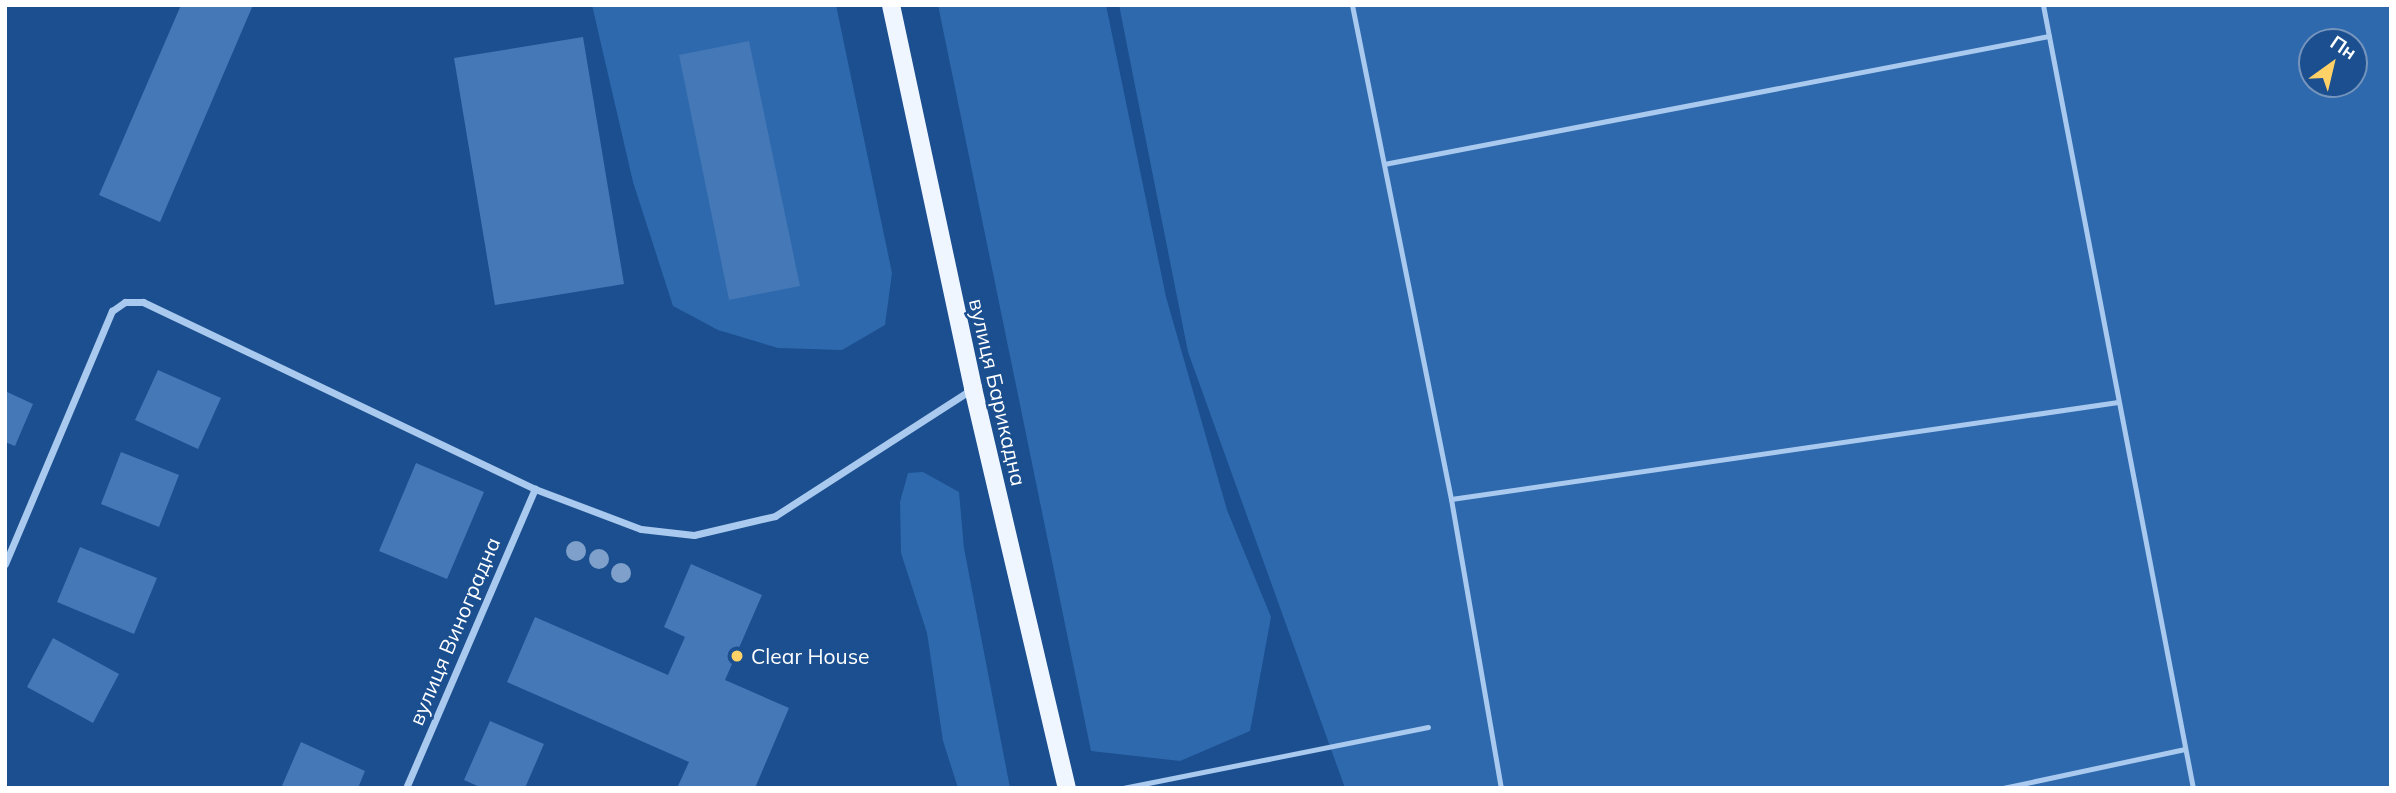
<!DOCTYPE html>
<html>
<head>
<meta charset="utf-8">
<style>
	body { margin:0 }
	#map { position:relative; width:2396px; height:793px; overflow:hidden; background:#1b4f8f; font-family:Mulish,sans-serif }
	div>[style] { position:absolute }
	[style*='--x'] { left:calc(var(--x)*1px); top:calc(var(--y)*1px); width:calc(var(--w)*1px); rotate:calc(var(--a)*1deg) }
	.green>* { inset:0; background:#2e69ad }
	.building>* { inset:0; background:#4478b7 }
	.lane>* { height:5px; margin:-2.5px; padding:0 2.5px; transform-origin:2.5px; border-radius:2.5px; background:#a9c9ee }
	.street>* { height:7px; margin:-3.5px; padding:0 3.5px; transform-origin:3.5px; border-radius:3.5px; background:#a9c9ee }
	.primary>* { height:18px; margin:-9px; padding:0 9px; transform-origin:9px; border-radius:9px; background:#f0f6ff }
	.trees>* { width:20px; height:20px; margin:-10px; border-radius:50%; background:#7ea0ca }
	.dots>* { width:19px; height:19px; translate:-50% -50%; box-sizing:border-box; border:4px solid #1b4f8f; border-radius:50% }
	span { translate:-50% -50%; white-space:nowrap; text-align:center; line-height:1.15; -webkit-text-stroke:5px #1b4f8f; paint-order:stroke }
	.street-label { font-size:21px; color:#fff }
	.poi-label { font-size:21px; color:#fff }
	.left { translate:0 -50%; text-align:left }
	.frame { position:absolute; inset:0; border:7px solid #fff; pointer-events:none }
	.north { position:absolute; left:2298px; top:28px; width:70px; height:70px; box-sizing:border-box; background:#1b4f8f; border:2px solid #7695bc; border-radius:50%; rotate:34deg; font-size:19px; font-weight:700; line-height:28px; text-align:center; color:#fff }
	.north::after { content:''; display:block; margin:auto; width:24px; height:32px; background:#ffd166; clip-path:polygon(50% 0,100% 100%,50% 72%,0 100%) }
</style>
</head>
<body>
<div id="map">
	<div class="green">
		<i style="clip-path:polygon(592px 5px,836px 5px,892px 273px,885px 325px,842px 350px,778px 348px,718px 330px,673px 306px,633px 182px)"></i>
		<i style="clip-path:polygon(938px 5px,1106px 5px,1166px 297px,1227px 510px,1271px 617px,1250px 731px,1180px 761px,1091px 751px)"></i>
		<i style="clip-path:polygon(evenodd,1119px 5px,2391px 5px,2391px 788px,1345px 788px,1188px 352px,1119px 5px,2312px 42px,2354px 42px,2354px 84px,2312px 84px,2312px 42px)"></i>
		<i style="clip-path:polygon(923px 472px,959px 492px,964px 548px,1010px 788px,958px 788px,943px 741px,927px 633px,901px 553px,900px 502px,908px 473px)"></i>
	</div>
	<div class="building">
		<i style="clip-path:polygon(181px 5px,253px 5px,160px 222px,99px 195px)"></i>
		<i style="clip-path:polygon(583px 37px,624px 284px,495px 305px,454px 58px)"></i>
		<i style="clip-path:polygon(749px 41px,800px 286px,729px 300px,679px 55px)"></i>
		<i style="clip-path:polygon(158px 370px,221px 398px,198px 449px,135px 420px)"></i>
		<i style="clip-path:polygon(5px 391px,33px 404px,15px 446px,5px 442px)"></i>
		<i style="clip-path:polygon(121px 452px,179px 475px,159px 527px,101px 504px)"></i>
		<i style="clip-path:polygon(416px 463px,484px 492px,447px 579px,379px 551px)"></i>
		<i style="clip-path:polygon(80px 547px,157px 578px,134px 634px,57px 602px)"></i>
		<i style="clip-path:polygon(691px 564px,762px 595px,725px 680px,789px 708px,755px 788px,677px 788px,689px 762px,507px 682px,535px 617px,668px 675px,685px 637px,664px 627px)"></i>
		<i style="clip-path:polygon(53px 638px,119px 674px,93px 723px,27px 687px)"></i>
		<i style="clip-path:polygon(490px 721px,544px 744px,525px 788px,482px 788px,464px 780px)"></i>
		<i style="clip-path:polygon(301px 742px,365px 771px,358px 788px,281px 788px)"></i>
	</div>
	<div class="lane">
		<i style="--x:1352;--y:5;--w:504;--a:78.67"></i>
		<i style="--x:1451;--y:499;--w:293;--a:80.2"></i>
		<i style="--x:2043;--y:5;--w:797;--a:79.16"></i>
		<i style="--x:1384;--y:164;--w:677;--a:-10.9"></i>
		<i style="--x:1451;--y:499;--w:674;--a:-8.27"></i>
		<i style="--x:1123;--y:788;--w:311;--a:-11.3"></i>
		<i style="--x:2003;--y:788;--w:186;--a:-12.1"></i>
	</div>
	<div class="street">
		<i style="--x:5;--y:564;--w:275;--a:-67.1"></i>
		<i style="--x:112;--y:311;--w:16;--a:-35"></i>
		<i style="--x:125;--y:302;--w:18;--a:0"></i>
		<i style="--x:143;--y:302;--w:434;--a:25.5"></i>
		<i style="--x:535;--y:489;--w:113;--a:20.7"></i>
		<i style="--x:641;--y:529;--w:53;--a:6.5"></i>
		<i style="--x:694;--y:535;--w:83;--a:-13.2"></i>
		<i style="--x:775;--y:516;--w:234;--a:-32.8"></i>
		<i style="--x:406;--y:788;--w:326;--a:-66.7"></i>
	</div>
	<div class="primary">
		<i style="--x:891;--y:5;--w:392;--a:77.9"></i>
		<i style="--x:973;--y:388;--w:411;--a:76.8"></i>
	</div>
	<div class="trees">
		<i style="left:576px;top:551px"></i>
		<i style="left:599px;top:559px"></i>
		<i style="left:621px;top:573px"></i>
	</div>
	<div class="dots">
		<i style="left:737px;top:656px;background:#ffd166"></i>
	</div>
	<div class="street-label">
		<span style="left:998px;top:392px;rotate:77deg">вулиця Барикадна</span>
		<span style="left:454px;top:631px;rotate:-67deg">вулиця Виноградна</span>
	</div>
	<div class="poi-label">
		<span class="left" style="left:751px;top:656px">Clear House</span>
	</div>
	<div class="frame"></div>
	<div class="north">Пн</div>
</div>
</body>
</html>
